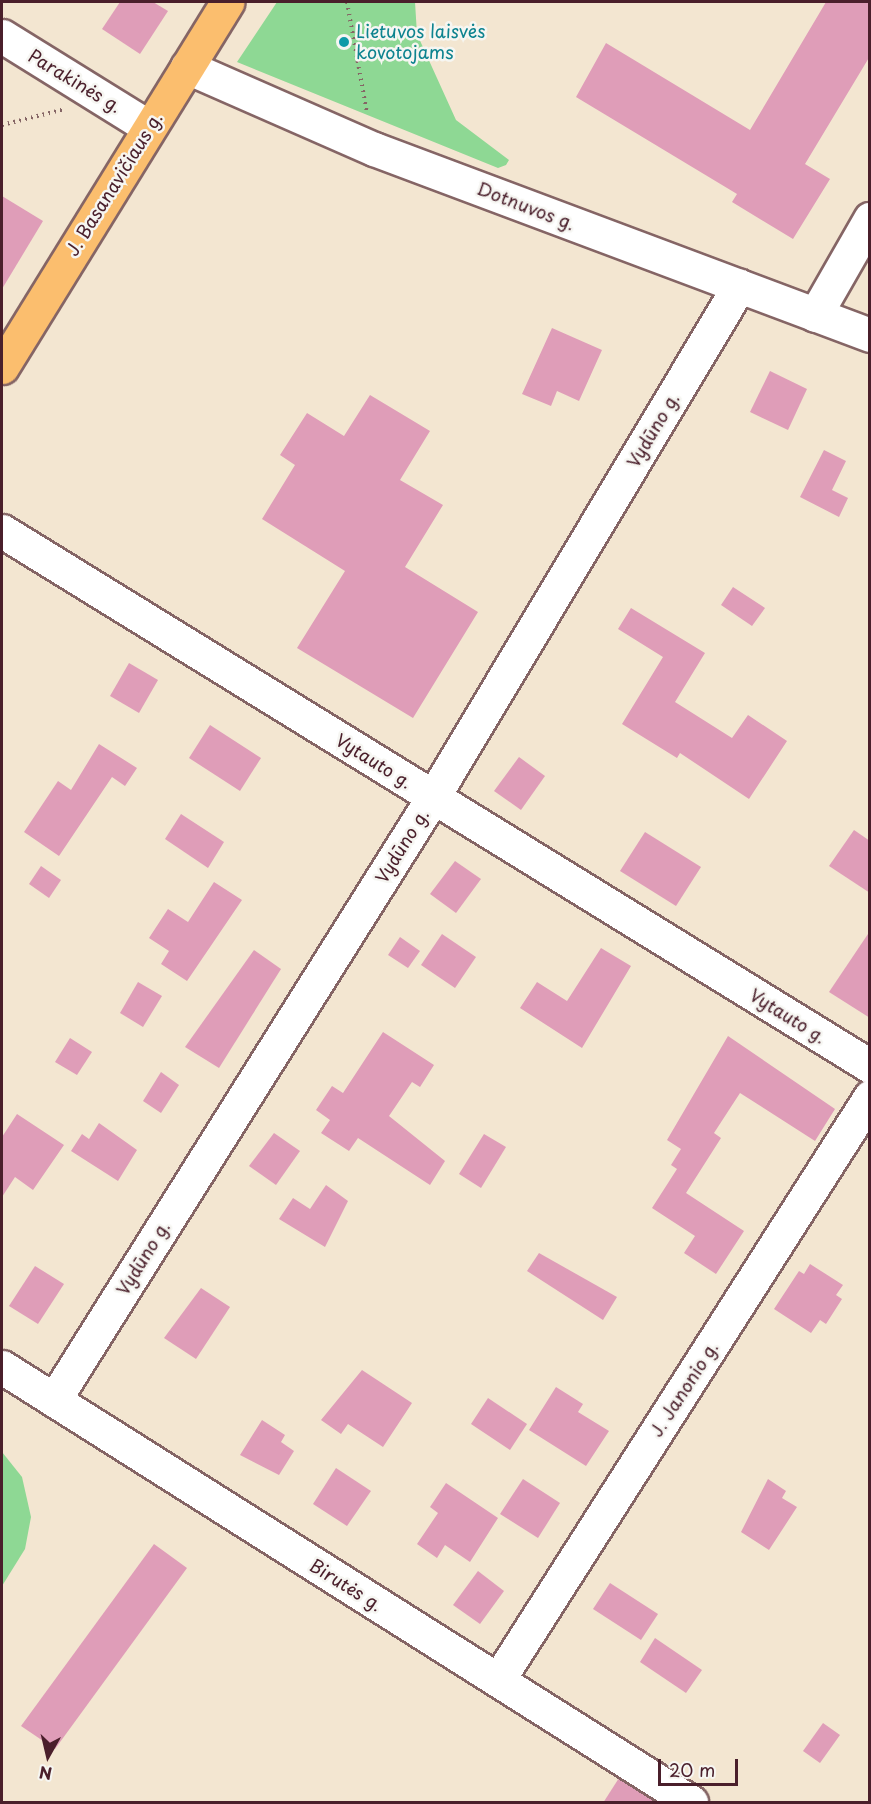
<!DOCTYPE html>
<html>
<head>
<meta charset="utf-8">
<style>
	body { margin:0 }
	#map { position:relative; width:871px; height:1804px; overflow:hidden; background:#f3e6d1; font-family:"Playpen Sans",sans-serif }
	div>[style] { position:absolute }
	[style*='--x'] { left:calc(var(--x)*1px); top:calc(var(--y)*1px); width:calc(var(--w)*1px); rotate:calc(var(--a)*1deg) }
	.green>* { inset:0; background:#8ed894 }
	.building>* { inset:0; background:#df9db8 }
	.path>* { height:4px; margin-top:-2px; transform-origin:0; background:repeating-linear-gradient(90deg,#856565 0 1.5px,transparent 0 6px) }
	.roads { filter:drop-shadow(2px 0 #856565) drop-shadow(-2px 0 #856565) drop-shadow(0 2px #856565) drop-shadow(0 -2px #856565) }
	.minor>* { height:33px; margin:-16.5px; padding:0 16.5px; transform-origin:16.5px; border-radius:16.5px; background:#fff }
	.major>* { height:33px; margin:-16.5px; padding:0 16.5px; transform-origin:16.5px; border-radius:16.5px; background:#fbbe6e }
	.dots>* { width:16px; height:16px; translate:-50% -50%; box-sizing:border-box; border:3px solid #f6f6f2; border-radius:50% }
	span { translate:-50% -50%; white-space:nowrap; text-align:center; line-height:1.15; -webkit-text-stroke:5px #f6f6f2; paint-order:stroke }
	.culture-label { font-size:18px; color:#0d838f }
	.left { translate:0 -50%; text-align:left }
	.street-label { font-size:18px; color:#4a1f2b }
	.frame { position:absolute; inset:0; border:3px solid #4a1f2b; pointer-events:none }
	.north { position:absolute; left:18px; top:1726px; width:60px; height:60px; -webkit-text-stroke:4px #f6f6f2; paint-order:stroke; rotate:188deg; font-size:16px; font-weight:700; line-height:24px; text-align:center; color:#4a1f2b }
	.north::after { content:''; display:block; margin:auto; width:21px; height:27px; background:#4a1f2b; clip-path:polygon(50% 0,100% 100%,50% 72%,0 100%) }
	.scale { position:absolute; left:658px; top:1759px; width:80px; height:27px; box-sizing:border-box; border:3px solid #4a1f2b; border-top:0; padding-left:8px; font-size:18px; line-height:21px; white-space:nowrap; color:#4a1f2b; -webkit-text-stroke:4px #f6f6f2; paint-order:stroke }
</style>
</head>
<body>
<div id="map">
	<div class="green">
		<i style="clip-path:polygon(277px 2px,415px 2px,417px 34px,456px 120px,509px 160px,506px 165px,498px 168px,237px 62px)"></i>
		<i style="clip-path:polygon(2px 1452px,22px 1477px,31px 1517px,25px 1549px,2px 1586px)"></i>
	</div>
	<div class="building">
		<i style="clip-path:polygon(120px 2px,153px 2px,168px 11px,140px 54px,102px 29px)"></i>
		<i style="clip-path:polygon(826px 2px,870px 2px,870px 56px,805px 164px,830px 179px,793px 239px,732px 202px,737px 194px,576px 97px,606px 43px,750px 130px)"></i>
		<i style="clip-path:polygon(2px 196px,43px 221px,2px 289px)"></i>
		<i style="clip-path:polygon(552px 328px,602px 350px,579px 401px,557px 391px,551px 406px,522px 394px)"></i>
		<i style="clip-path:polygon(770px 371px,807px 389px,788px 430px,750px 412px)"></i>
		<i style="clip-path:polygon(370px 395px,430px 431px,400px 480px,443px 505px,405px 567px,478px 612px,413px 718px,297px 648px,345px 571px,262px 519px,295px 465px,280px 455px,307px 413px,344px 436px)"></i>
		<i style="clip-path:polygon(824px 450px,846px 461px,832px 490px,848px 498px,839px 517px,800px 497px)"></i>
		<i style="clip-path:polygon(733px 587px,765px 608px,752px 626px,721px 605px)"></i>
		<i style="clip-path:polygon(631px 608px,705px 653px,675px 702px,732px 738px,748px 715px,787px 741px,749px 799px,680px 753px,677px 758px,622px 724px,663px 657px,618px 629px)"></i>
		<i style="clip-path:polygon(129px 663px,158px 680px,139px 713px,110px 696px)"></i>
		<i style="clip-path:polygon(210px 725px,261px 758px,240px 791px,189px 758px)"></i>
		<i style="clip-path:polygon(99px 744px,137px 768px,125px 786px,112px 777px,59px 856px,24px 832px,58px 781px,71px 790px)"></i>
		<i style="clip-path:polygon(519px 757px,545px 776px,521px 810px,494px 791px)"></i>
		<i style="clip-path:polygon(181px 814px,224px 842px,208px 868px,165px 839px)"></i>
		<i style="clip-path:polygon(854px 830px,870px 841px,870px 893px,829px 866px)"></i>
		<i style="clip-path:polygon(645px 832px,701px 867px,676px 906px,620px 871px)"></i>
		<i style="clip-path:polygon(455px 861px,481px 879px,456px 913px,430px 894px)"></i>
		<i style="clip-path:polygon(41px 866px,61px 880px,49px 898px,29px 884px)"></i>
		<i style="clip-path:polygon(214px 882px,242px 900px,187px 981px,161px 964px,169px 951px,149px 938px,168px 909px,188px 922px)"></i>
		<i style="clip-path:polygon(870px 931px,870px 1018px,829px 992px)"></i>
		<i style="clip-path:polygon(442px 934px,476px 957px,455px 988px,421px 965px)"></i>
		<i style="clip-path:polygon(400px 937px,420px 951px,408px 968px,388px 955px)"></i>
		<i style="clip-path:polygon(601px 948px,631px 966px,582px 1048px,520px 1008px,537px 982px,567px 1001px)"></i>
		<i style="clip-path:polygon(254px 950px,281px 969px,219px 1068px,185px 1047px)"></i>
		<i style="clip-path:polygon(138px 982px,162px 996px,143px 1027px,120px 1013px)"></i>
		<i style="clip-path:polygon(383px 1032px,434px 1065px,420px 1087px,412px 1082px,389px 1116px,445px 1161px,430px 1185px,358px 1138px,349px 1151px,321px 1133px,330px 1120px,316px 1110px,332px 1086px,343px 1093px)"></i>
		<i style="clip-path:polygon(728px 1036px,835px 1109px,815px 1141px,740px 1093px,714px 1133px,721px 1138px,686px 1193px,744px 1231px,716px 1274px,684px 1253px,695px 1236px,652px 1208px,677px 1169px,671px 1165px,681px 1149px,667px 1140px)"></i>
		<i style="clip-path:polygon(70px 1038px,92px 1052px,77px 1075px,55px 1062px)"></i>
		<i style="clip-path:polygon(161px 1072px,179px 1085px,161px 1113px,143px 1101px)"></i>
		<i style="clip-path:polygon(17px 1114px,64px 1145px,33px 1190px,15px 1177px,2px 1197px,2px 1137px)"></i>
		<i style="clip-path:polygon(99px 1123px,137px 1150px,118px 1181px,71px 1151px,82px 1134px,89px 1139px)"></i>
		<i style="clip-path:polygon(274px 1133px,300px 1151px,276px 1185px,249px 1166px)"></i>
		<i style="clip-path:polygon(484px 1134px,506px 1147px,481px 1188px,459px 1174px)"></i>
		<i style="clip-path:polygon(326px 1185px,348px 1201px,325px 1247px,279px 1219px,293px 1198px,310px 1209px)"></i>
		<i style="clip-path:polygon(539px 1253px,617px 1297px,603px 1320px,527px 1271px)"></i>
		<i style="clip-path:polygon(810px 1264px,843px 1285px,836px 1295px,842px 1299px,826px 1324px,820px 1320px,811px 1333px,774px 1309px,799px 1271px,804px 1274px)"></i>
		<i style="clip-path:polygon(35px 1266px,64px 1284px,38px 1324px,9px 1306px)"></i>
		<i style="clip-path:polygon(201px 1288px,230px 1307px,196px 1359px,164px 1338px)"></i>
		<i style="clip-path:polygon(362px 1370px,412px 1403px,383px 1447px,348px 1424px,341px 1434px,321px 1420px)"></i>
		<i style="clip-path:polygon(556px 1387px,583px 1404px,578px 1412px,609px 1431px,586px 1466px,529px 1430px)"></i>
		<i style="clip-path:polygon(488px 1398px,527px 1424px,510px 1450px,471px 1424px)"></i>
		<i style="clip-path:polygon(262px 1420px,285px 1435px,281px 1442px,294px 1451px,279px 1475px,240px 1455px)"></i>
		<i style="clip-path:polygon(336px 1468px,371px 1491px,347px 1526px,313px 1504px)"></i>
		<i style="clip-path:polygon(523px 1479px,560px 1503px,538px 1538px,500px 1514px)"></i>
		<i style="clip-path:polygon(768px 1479px,786px 1491px,782px 1498px,797px 1507px,769px 1550px,741px 1532px)"></i>
		<i style="clip-path:polygon(446px 1483px,498px 1518px,470px 1562px,445px 1545px,437px 1558px,417px 1544px,438px 1513px,430px 1507px)"></i>
		<i style="clip-path:polygon(154px 1544px,187px 1568px,55px 1749px,21px 1726px)"></i>
		<i style="clip-path:polygon(478px 1571px,504px 1591px,480px 1624px,453px 1605px)"></i>
		<i style="clip-path:polygon(610px 1583px,658px 1614px,641px 1640px,593px 1609px)"></i>
		<i style="clip-path:polygon(655px 1638px,702px 1670px,686px 1693px,640px 1662px)"></i>
		<i style="clip-path:polygon(823px 1723px,840px 1735px,820px 1763px,803px 1751px)"></i>
		<i style="clip-path:polygon(619px 1778px,657px 1803px,603px 1803px)"></i>
	</div>
	<div class="path">
		<i style="--x:347;--y:2;--w:113;--a:79.8"></i>
		<i style="--x:2;--y:125;--w:65;--a:-14.3"></i>
	</div>
	<div class="roads">
		<div class="minor">
			<i style="--x:2;--y:36;--w:173;--a:31.8"></i>
			<i style="--x:187;--y:67;--w:204;--a:23.7"></i>
			<i style="--x:374;--y:149;--w:530;--a:20.56"></i>
			<i style="--x:815;--y:315;--w:111;--a:-60.2"></i>
			<i style="--x:2;--y:531;--w:1020;--a:31.65"></i>
			<i style="--x:2;--y:1367;--w:815;--a:32.27"></i>
			<i style="--x:54;--y:1400;--w:712;--a:-57.85"></i>
			<i style="--x:433;--y:797;--w:596;--a:-59.09"></i>
			<i style="--x:498;--y:1680;--w:692;--a:-57.46"></i>
		</div>
		<div class="major">
			<i style="--x:2;--y:367;--w:429;--a:-58.3"></i>
		</div>
	</div>
	<div class="dots">
		<i style="left:344px;top:42px;background:#0f9aa8"></i>
	</div>
	<div class="culture-label">
		<span class="left" style="left:356px;top:42px">Lietuvos laisvės<br>kovotojams</span>
	</div>
	<div class="street-label">
		<span style="left:75px;top:81px;rotate:31deg">Parakinės g.</span>
		<span style="left:114px;top:184px;rotate:-58deg">J. Basanavičiaus g.</span>
		<span style="left:526px;top:206px;rotate:21deg">Dotnuvos g.</span>
		<span style="left:653px;top:430px;rotate:-59deg">Vydūno g.</span>
		<span style="left:374px;top:761px;rotate:32deg">Vytauto g.</span>
		<span style="left:402px;top:846px;rotate:-58deg">Vydūno g.</span>
		<span style="left:788px;top:1016px;rotate:32deg">Vytauto g.</span>
		<span style="left:143px;top:1258px;rotate:-58deg">Vydūno g.</span>
		<span style="left:684px;top:1389px;rotate:-57deg">J. Janonio g.</span>
		<span style="left:346px;top:1585px;rotate:32deg">Birutės g.</span>
	</div>
	<div class="frame"></div>
	<div class="north">N</div>
	<div class="scale">20 m</div>
</div>
</body>
</html>
